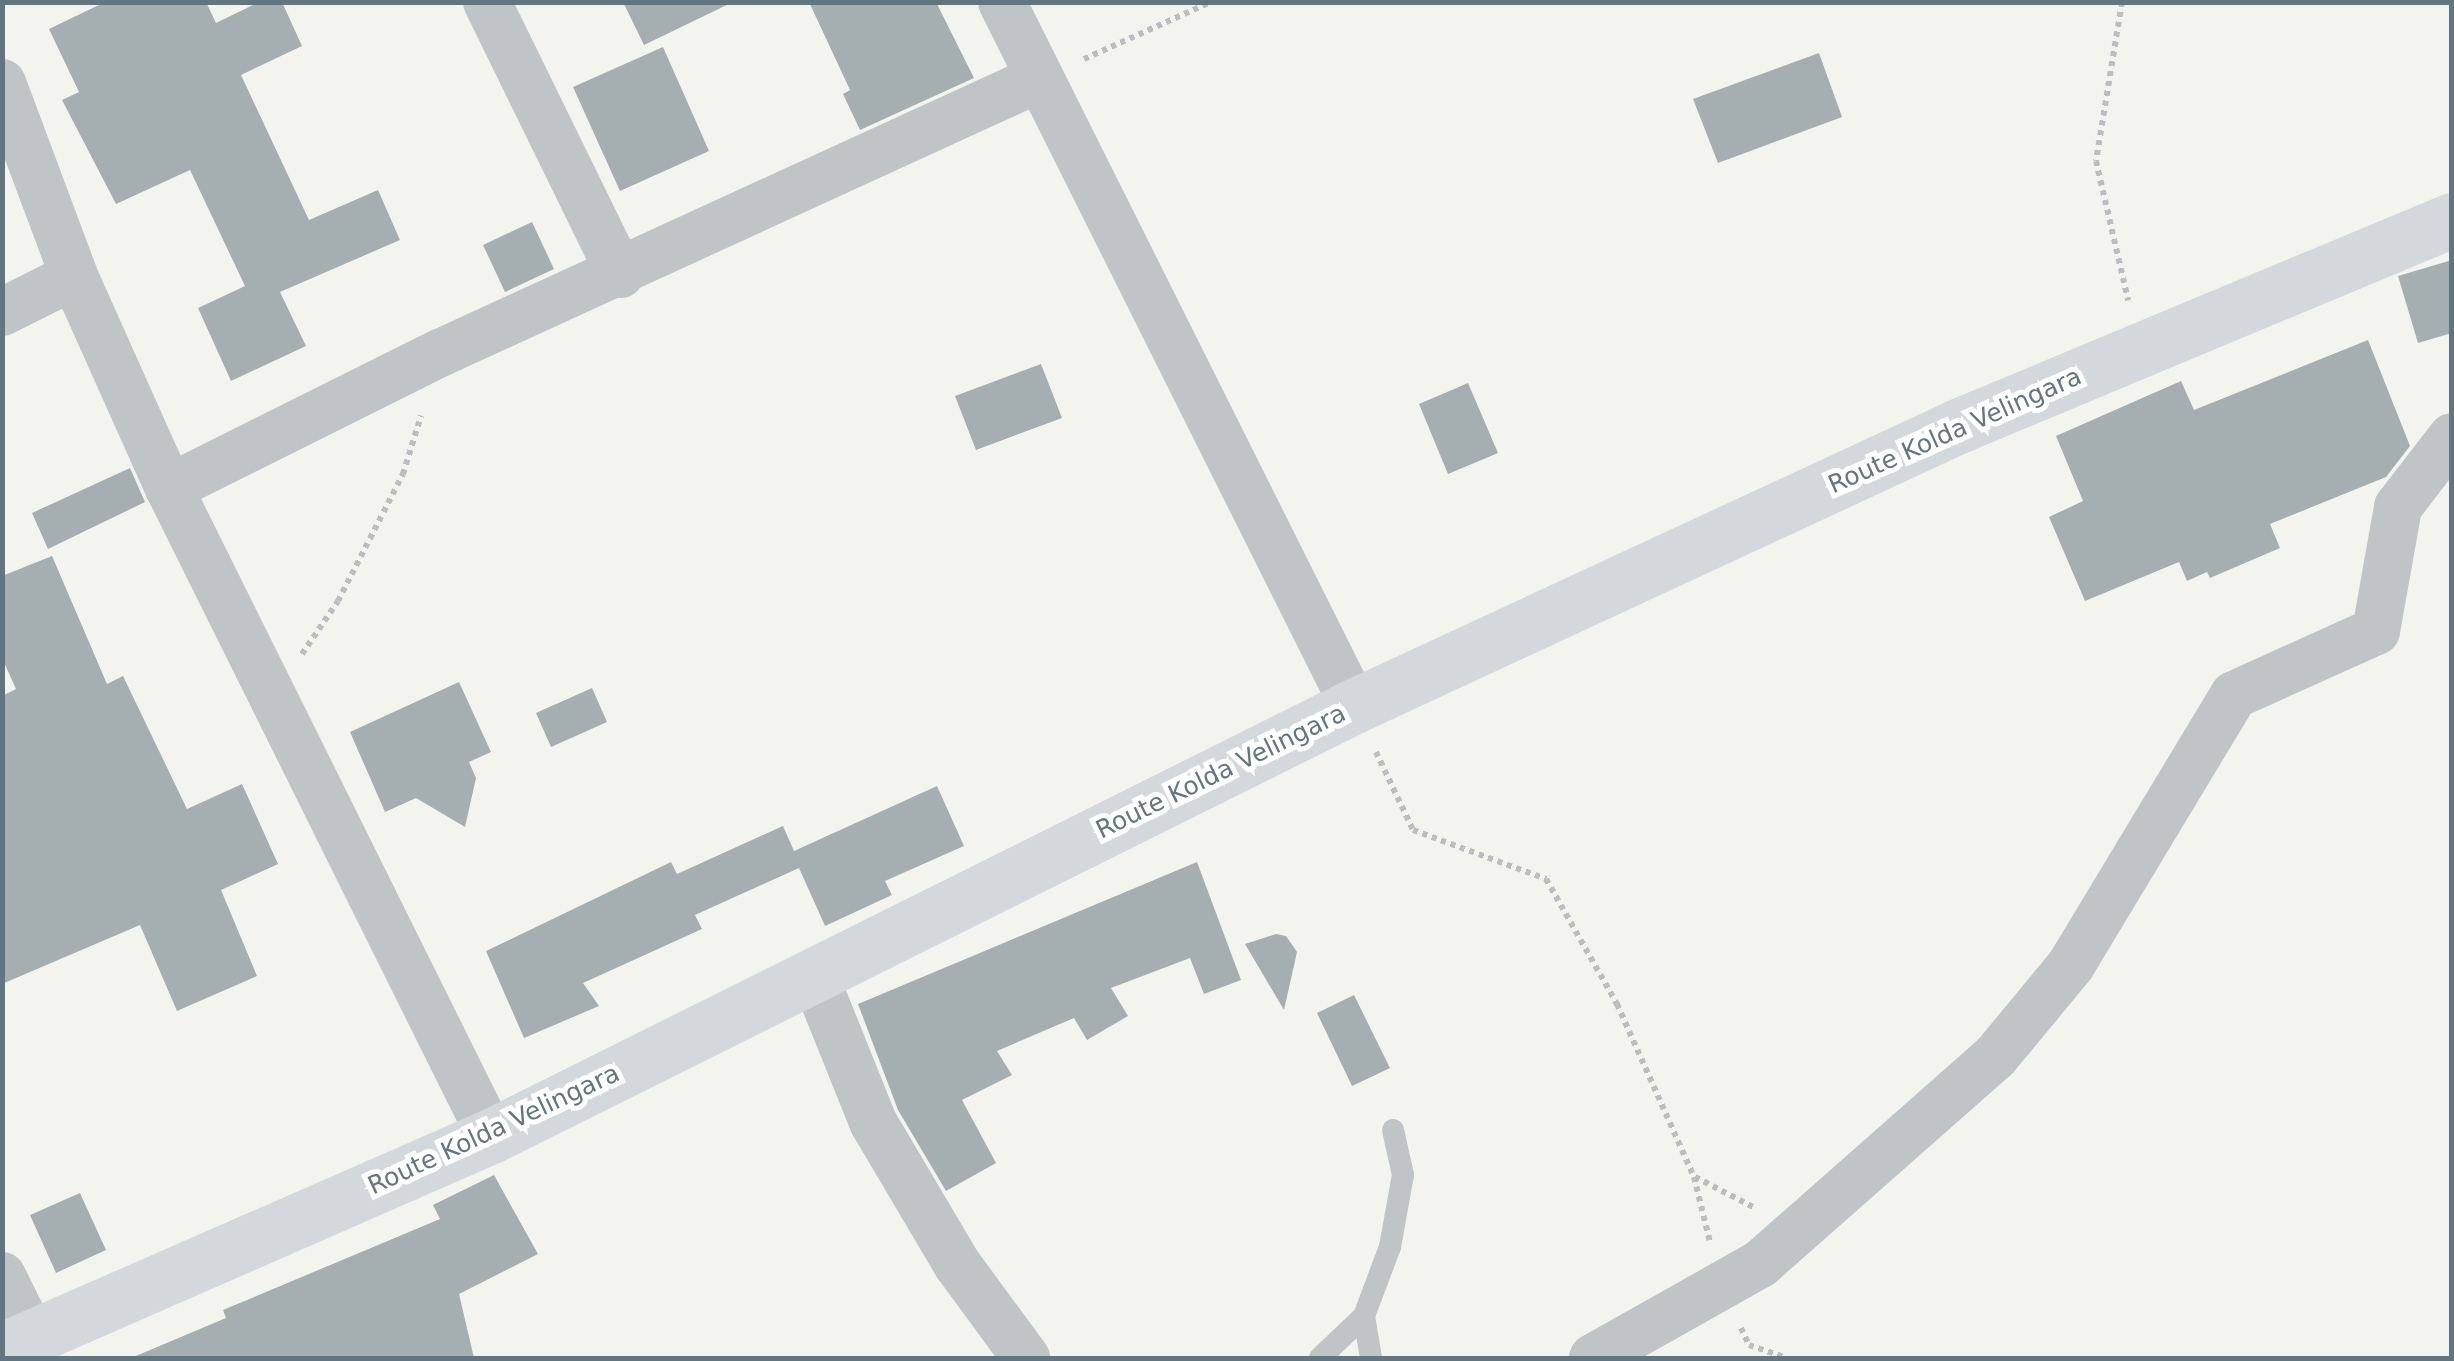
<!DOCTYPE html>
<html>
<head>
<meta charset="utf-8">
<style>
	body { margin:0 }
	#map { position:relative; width:2454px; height:1361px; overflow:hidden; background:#f4f4ef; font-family:"DejaVu Sans",sans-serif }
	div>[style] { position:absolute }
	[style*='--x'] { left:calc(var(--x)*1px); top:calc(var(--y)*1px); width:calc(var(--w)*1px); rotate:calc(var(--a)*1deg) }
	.building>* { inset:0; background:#a5afb2 }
	.path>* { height:6px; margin-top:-3px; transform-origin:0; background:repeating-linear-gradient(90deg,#bbbdbf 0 5px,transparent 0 10px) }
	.lane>* { height:22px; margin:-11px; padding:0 11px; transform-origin:11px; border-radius:11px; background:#bfc4c6 }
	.street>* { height:48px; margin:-24px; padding:0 24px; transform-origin:24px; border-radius:24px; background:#bfc4c6 }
	.secondary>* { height:55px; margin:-27.5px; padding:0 27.5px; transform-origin:27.5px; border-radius:27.5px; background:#d2d8db }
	span { translate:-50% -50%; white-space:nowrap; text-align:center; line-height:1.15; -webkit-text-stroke:10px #fff; paint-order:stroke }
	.street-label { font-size:25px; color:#627681 }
	.frame { position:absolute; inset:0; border:5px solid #627681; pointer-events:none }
</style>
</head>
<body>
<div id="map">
	<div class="building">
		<i style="clip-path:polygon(105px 2px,206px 2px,216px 23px,259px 2px,282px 2px,302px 46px,241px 75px,309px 220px,378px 190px,400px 240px,280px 292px,306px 346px,231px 381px,198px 308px,245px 286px,190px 170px,116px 204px,62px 100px,79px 92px,49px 29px)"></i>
		<i style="clip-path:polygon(623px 2px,733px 2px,644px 45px)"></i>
		<i style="clip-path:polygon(809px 2px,936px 2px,974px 78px,860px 130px,843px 94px,850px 90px)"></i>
		<i style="clip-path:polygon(663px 47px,709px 151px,620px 191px,573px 87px)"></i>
		<i style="clip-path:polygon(1819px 53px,1842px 117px,1718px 163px,1693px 99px)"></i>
		<i style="clip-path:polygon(532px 222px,554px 269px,505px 292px,483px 245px)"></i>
		<i style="clip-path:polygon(2452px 260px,2452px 333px,2418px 343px,2398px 276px)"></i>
		<i style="clip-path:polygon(2368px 340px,2410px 446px,2386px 477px,2270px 524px,2280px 548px,2210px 578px,2207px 572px,2187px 581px,2179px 562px,2085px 601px,2049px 517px,2083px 501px,2056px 436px,2181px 381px,2194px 410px)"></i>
		<i style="clip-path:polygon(1041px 364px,1062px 418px,976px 450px,955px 396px)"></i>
		<i style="clip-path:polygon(1468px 383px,1498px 453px,1448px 474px,1419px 404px)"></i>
		<i style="clip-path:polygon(130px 468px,145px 502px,48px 549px,32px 513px)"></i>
		<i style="clip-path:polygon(52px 556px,107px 684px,123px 676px,187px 809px,242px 784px,278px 864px,221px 890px,257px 976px,177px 1011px,140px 925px,2px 984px,2px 696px,16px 689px,2px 658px,2px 576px)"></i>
		<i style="clip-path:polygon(459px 682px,491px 752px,469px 762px,476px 778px,465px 827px,416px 798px,385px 812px,350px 732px)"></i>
		<i style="clip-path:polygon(592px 688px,607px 722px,551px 747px,536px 713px)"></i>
		<i style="clip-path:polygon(937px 786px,964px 846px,885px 881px,892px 895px,825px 926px,799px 868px,695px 915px,702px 929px,583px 983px,599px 1006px,524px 1038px,486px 951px,671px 862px,677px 874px,783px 826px,794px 851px)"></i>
		<i style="clip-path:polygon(1197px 862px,1241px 980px,1204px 994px,1190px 958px,1111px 988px,1128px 1016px,1087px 1040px,1074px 1018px,997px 1051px,1012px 1075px,962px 1100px,996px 1163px,946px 1191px,898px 1110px,858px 1004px)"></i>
		<i style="clip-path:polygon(1276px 934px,1286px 936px,1297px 952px,1284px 1010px,1245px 944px)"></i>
		<i style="clip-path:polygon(1354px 995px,1390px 1068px,1352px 1086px,1317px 1013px)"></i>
		<i style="clip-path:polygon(494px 1175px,538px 1254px,459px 1294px,474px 1358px,131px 1358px,226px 1318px,223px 1310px,440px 1219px,433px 1205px)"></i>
		<i style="clip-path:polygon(80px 1193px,106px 1250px,56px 1273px,30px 1215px)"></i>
	</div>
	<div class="path">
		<i style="--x:2122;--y:2;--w:161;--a:99.3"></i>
		<i style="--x:2096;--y:161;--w:143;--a:77"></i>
		<i style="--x:1084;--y:59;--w:139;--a:-24.2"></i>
		<i style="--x:302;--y:654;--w:64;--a:-55.8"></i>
		<i style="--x:338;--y:601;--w:143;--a:-62.9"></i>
		<i style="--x:403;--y:474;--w:61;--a:-72.8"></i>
		<i style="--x:1376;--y:752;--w:86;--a:64.6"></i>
		<i style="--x:1413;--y:830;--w:142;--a:20.2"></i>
		<i style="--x:1546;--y:879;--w:144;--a:60.4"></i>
		<i style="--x:1617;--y:1004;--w:189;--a:66"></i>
		<i style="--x:1694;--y:1177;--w:67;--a:76.2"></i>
		<i style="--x:1695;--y:1177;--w:68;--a:27.3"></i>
		<i style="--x:1741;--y:1328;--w:19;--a:65"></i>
		<i style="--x:1749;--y:1345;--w:40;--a:18.9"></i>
	</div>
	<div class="lane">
		<i style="--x:1364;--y:1316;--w:43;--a:80.5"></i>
		<i style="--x:1320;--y:1358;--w:61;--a:-43.7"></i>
		<i style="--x:1364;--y:1316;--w:74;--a:-69.4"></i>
		<i style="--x:1390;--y:1247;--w:73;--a:-79.8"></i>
		<i style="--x:1403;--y:1175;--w:46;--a:-102.5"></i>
	</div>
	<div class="street">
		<i style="--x:487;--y:2;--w:303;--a:63.9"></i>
		<i style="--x:1002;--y:2;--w:787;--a:63.43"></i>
		<i style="--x:2;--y:83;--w:206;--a:69.5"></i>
		<i style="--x:74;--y:276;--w:232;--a:65.9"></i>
		<i style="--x:169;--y:488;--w:724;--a:63.58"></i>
		<i style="--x:2;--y:312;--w:80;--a:-26.6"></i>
		<i style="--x:169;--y:488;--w:303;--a:-26.5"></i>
		<i style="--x:440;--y:353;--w:658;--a:-24.62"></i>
		<i style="--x:814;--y:975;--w:158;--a:68.1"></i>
		<i style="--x:873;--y:1122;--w:165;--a:59.4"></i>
		<i style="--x:957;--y:1264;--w:117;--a:53.7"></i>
		<i style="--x:2;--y:1276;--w:68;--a:63.8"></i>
		<i style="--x:1593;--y:1358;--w:192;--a:-29.4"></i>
		<i style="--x:1760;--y:1264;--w:313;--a:-41.4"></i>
		<i style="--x:1995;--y:1057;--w:119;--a:-50.4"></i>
		<i style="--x:2071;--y:965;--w:315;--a:-58.9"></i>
		<i style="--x:2234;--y:695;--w:156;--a:-24.3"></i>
		<i style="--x:2376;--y:631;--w:126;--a:-79.9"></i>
		<i style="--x:2398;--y:507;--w:88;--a:-52.4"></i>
	</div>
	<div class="secondary">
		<i style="--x:2;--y:1350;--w:534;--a:-23.64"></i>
		<i style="--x:491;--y:1136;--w:964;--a:-26.49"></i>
		<i style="--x:1354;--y:706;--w:666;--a:-24.87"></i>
		<i style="--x:1958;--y:426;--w:535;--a:-22.64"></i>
	</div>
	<div class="street-label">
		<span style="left:1955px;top:431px;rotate:-24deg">Route Kolda Velingara</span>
		<span style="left:1221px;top:772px;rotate:-26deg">Route Kolda Velingara</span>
		<span style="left:494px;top:1130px;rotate:-25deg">Route Kolda Velingara</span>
	</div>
	<div class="frame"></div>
</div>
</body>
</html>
